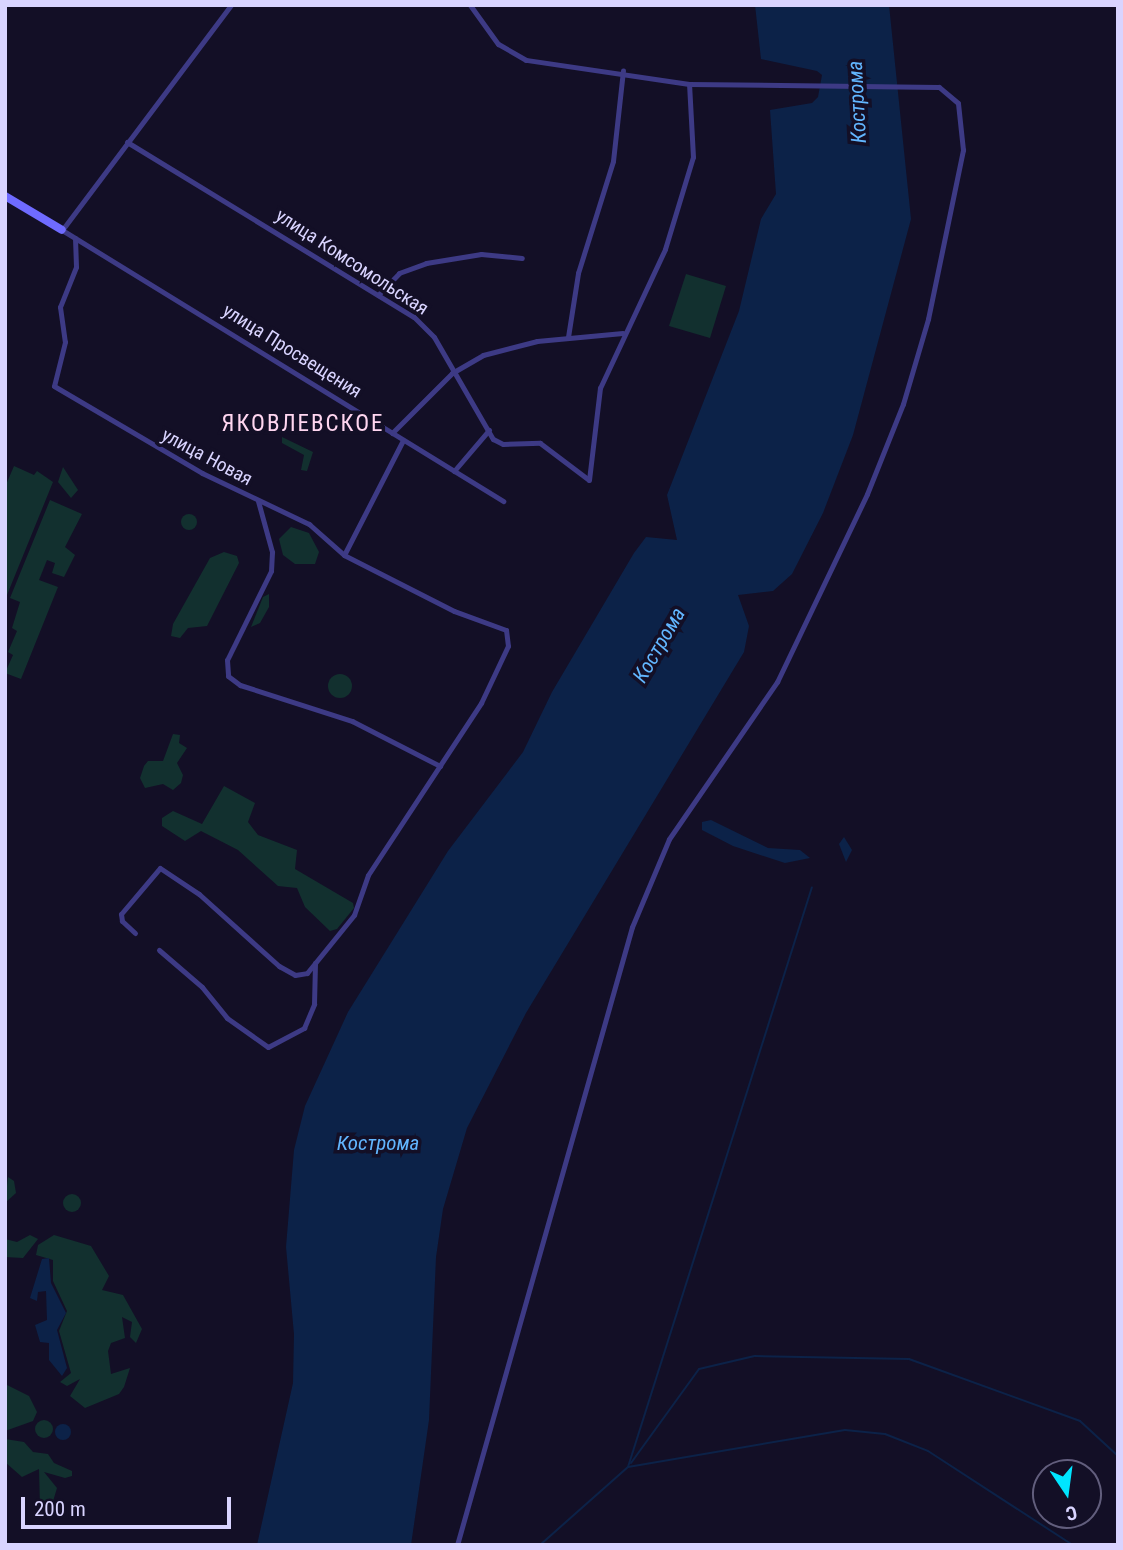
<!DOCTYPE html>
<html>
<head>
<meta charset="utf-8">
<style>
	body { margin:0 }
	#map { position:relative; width:1123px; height:1550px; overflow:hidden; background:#130f26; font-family:"Roboto Condensed",sans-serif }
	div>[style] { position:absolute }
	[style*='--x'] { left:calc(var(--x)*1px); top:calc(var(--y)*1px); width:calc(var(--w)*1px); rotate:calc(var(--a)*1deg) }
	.green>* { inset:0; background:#12302f }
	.round { border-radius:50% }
	.water>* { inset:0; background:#0c2248 }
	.stream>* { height:2px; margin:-1px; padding:0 1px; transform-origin:1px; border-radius:1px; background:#0c2248 }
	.street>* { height:5px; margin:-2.5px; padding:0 2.5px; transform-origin:2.5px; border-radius:2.5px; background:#3d3a85 }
	.secondary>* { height:8px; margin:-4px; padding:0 4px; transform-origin:4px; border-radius:4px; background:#6f6bff }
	span { translate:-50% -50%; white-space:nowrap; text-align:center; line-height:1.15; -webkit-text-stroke:7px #130f26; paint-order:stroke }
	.street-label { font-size:19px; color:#d9d4ff }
	.water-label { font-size:21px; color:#62b6ff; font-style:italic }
	.quarter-label { font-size:23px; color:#ffd6f0; letter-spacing:2px }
	.frame { position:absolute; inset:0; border:7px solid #d9d4ff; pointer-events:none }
	.north { position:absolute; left:1032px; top:1459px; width:70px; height:70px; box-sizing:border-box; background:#130f26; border:2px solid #625e7d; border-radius:50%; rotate:167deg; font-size:19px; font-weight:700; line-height:28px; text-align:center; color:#d9d4ff }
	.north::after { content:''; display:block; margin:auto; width:24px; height:32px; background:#00e5ff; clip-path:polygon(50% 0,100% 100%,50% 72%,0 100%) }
	.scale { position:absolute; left:21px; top:1497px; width:210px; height:32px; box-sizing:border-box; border:4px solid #d9d4ff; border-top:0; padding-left:9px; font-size:21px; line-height:24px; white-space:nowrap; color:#d9d4ff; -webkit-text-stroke:5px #130f26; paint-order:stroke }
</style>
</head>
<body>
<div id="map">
	<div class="green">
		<i style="clip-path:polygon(686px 274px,726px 286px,710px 338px,669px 326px)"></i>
		<i style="clip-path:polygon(282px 437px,313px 452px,307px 471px,301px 470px,304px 455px,282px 443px)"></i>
		<i style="clip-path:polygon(14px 466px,34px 475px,37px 471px,53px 482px,7px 595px,5px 487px)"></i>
		<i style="clip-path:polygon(63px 467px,78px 490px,71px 498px,58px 482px)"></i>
		<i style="clip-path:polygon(50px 500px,82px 514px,65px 547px,75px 555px,64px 577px,52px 573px,55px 563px,47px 560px,39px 580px,58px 587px,21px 679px,5px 673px,13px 655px,8px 652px,17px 631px,12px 628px,20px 602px,10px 598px)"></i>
		<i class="round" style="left:181px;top:514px;width:16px;height:16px"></i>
		<i style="clip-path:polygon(291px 527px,309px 533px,319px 552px,315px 564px,295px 564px,283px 555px,279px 539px)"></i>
		<i style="clip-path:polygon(224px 552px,237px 556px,239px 563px,207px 626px,188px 628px,180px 638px,171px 636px,173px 624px,210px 558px)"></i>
		<i style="clip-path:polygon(269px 594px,269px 607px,260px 623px,251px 627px,263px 597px)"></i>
		<i class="round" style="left:328px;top:674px;width:24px;height:24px"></i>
		<i style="clip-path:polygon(173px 734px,180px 735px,179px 743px,187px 748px,177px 763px,183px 775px,181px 783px,173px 790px,163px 784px,145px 788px,140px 778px,144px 766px,148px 761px,163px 761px)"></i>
		<i style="clip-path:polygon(224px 786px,255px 803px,248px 822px,258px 835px,297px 850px,295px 869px,353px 903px,354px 908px,337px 929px,330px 931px,305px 907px,297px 888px,278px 886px,238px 850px,201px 831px,185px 841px,162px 826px,162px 818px,173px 811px,202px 824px)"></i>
		<i style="clip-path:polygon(8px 1177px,14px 1181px,16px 1193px,5px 1203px)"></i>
		<i class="round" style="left:63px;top:1194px;width:18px;height:18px"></i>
		<i style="clip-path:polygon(30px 1235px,38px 1239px,23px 1258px,5px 1257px,5px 1239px,17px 1242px)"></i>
		<i style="clip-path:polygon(54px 1235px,91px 1246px,109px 1276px,102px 1290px,123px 1295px,142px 1329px,136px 1343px,130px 1337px,132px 1322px,122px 1317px,125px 1338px,111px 1343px,108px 1351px,111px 1374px,130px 1368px,124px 1387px,119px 1394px,85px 1408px,70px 1396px,80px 1379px,67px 1386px,60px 1382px,71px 1373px,59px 1331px,67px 1311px,53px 1281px,53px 1260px,36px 1255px,38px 1245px)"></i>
		<i style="clip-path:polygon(5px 1384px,29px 1396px,37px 1412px,33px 1421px,5px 1431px)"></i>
		<i class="round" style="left:35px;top:1420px;width:18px;height:18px"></i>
		<i style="clip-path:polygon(5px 1439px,24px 1442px,33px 1452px,48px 1454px,54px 1463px,72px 1471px,72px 1476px,65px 1478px,44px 1472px,57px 1488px,51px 1508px,40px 1507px,39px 1469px,22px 1477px,5px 1462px)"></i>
	</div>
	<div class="water">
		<i style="clip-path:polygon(755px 5px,889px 5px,911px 219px,853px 435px,823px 513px,792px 574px,773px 591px,738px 595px,749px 626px,744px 652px,526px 1013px,467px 1128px,443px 1209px,436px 1257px,429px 1420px,411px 1545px,257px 1545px,293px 1383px,294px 1334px,286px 1247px,294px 1150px,305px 1106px,348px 1012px,448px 851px,523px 752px,552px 692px,634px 553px,646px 537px,677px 540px,667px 495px,739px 311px,761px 219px,776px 194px,770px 110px,812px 103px,818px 97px,822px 75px,817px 71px,761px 59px)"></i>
		<i style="clip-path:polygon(711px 820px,768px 848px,800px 850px,810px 858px,785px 863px,733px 846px,702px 830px,702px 822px)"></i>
		<i style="clip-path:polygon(844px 837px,852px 850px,846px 862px,839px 844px)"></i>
		<i style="clip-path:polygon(49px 1258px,51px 1283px,66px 1313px,57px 1330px,67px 1368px,62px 1376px,49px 1360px,49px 1343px,40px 1342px,35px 1325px,47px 1320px,46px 1291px,38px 1292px,37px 1301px,30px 1298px,42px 1259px)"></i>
		<i class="round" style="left:55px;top:1424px;width:16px;height:16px"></i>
	</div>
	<div class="stream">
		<i style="--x:631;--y:1463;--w:116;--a:-54.1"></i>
		<i style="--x:699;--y:1369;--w:57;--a:-13.1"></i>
		<i style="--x:755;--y:1356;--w:154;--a:1.1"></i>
		<i style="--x:909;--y:1359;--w:182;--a:19.9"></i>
		<i style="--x:1080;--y:1421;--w:52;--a:42.6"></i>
		<i style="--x:628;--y:1467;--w:608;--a:-72.4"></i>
		<i style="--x:540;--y:1545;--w:118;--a:-41.6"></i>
		<i style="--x:628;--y:1467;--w:220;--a:-9.7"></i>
		<i style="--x:845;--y:1430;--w:40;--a:5.7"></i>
		<i style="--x:885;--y:1434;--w:46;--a:21.6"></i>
		<i style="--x:928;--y:1451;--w:173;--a:33"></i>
	</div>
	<div class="street">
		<i style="--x:231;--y:5;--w:281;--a:126.9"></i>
		<i style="--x:62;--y:230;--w:518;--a:31.57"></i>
		<i style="--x:127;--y:142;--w:336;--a:31.4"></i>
		<i style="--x:414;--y:317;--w:28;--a:45"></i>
		<i style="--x:434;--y:337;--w:118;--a:60"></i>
		<i style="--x:493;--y:439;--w:11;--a:27"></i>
		<i style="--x:503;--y:444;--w:37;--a:-2"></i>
		<i style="--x:540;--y:443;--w:61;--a:37.1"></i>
		<i style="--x:589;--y:480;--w:93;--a:-83.2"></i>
		<i style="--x:600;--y:388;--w:153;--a:-64.9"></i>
		<i style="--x:665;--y:249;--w:96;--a:-73.1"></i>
		<i style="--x:693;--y:157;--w:73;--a:-93.1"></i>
		<i style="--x:75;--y:238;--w:29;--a:88"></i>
		<i style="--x:76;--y:267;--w:43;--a:111.8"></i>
		<i style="--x:60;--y:307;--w:35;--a:82"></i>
		<i style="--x:65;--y:342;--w:45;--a:104"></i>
		<i style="--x:54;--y:386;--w:172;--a:30.4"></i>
		<i style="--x:202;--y:473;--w:119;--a:25.5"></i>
		<i style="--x:309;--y:524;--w:47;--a:41.5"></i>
		<i style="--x:378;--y:295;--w:30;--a:-46"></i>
		<i style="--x:399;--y:273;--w:29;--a:-20"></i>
		<i style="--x:426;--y:263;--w:56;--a:-9.3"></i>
		<i style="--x:481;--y:254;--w:41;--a:5.6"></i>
		<i style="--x:568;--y:337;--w:65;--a:-81.1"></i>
		<i style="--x:578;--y:273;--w:117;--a:-72.6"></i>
		<i style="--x:613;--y:161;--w:91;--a:-83.7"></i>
		<i style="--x:392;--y:433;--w:85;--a:-45"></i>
		<i style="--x:452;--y:373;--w:36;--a:-30"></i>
		<i style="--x:483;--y:355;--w:56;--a:-14.5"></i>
		<i style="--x:537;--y:341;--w:86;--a:-5.3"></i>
		<i style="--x:454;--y:471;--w:54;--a:-49.5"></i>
		<i style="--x:258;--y:501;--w:53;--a:74.6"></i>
		<i style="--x:272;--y:552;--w:19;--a:93"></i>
		<i style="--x:271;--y:571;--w:99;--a:116.3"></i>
		<i style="--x:227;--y:660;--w:16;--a:86"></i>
		<i style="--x:228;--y:676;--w:15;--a:37"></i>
		<i style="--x:240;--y:685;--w:118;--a:17.8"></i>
		<i style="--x:352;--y:721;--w:99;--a:27.1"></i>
		<i style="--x:135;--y:933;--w:18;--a:-137"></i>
		<i style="--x:122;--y:921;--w:7;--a:-98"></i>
		<i style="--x:121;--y:914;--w:60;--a:-49.7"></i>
		<i style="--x:160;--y:868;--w:47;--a:33.7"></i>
		<i style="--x:199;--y:894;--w:108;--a:42"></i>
		<i style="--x:279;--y:966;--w:18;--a:29"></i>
		<i style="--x:295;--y:975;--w:12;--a:-9"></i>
		<i style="--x:307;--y:973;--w:75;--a:-51"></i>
		<i style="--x:354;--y:915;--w:42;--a:-70.7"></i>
		<i style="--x:368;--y:875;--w:206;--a:-56.7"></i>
		<i style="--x:481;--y:703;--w:63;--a:-64.7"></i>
		<i style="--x:508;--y:646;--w:16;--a:-97"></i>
		<i style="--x:506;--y:630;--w:55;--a:-159.9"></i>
		<i style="--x:454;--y:611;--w:123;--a:-153"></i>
		<i style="--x:344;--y:555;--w:129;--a:-62.8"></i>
		<i style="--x:159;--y:950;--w:57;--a:40.7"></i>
		<i style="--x:202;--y:987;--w:40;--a:51"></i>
		<i style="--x:227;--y:1018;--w:50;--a:35.3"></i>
		<i style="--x:268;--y:1047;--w:41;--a:-27.8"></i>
		<i style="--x:304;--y:1028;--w:26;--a:-67"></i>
		<i style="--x:314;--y:1004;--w:41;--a:-88.6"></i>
		<i style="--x:457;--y:1545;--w:642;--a:-74.19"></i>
		<i style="--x:632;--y:927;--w:95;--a:-67.2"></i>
		<i style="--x:669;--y:839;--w:191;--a:-55.5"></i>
		<i style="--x:777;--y:682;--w:208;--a:-64.4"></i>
		<i style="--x:867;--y:494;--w:97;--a:-68.2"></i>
		<i style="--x:903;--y:404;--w:89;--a:-73.6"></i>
		<i style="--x:928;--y:319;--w:173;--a:-78.3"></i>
		<i style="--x:963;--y:150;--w:47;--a:-96.1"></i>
		<i style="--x:958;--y:103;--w:25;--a:-140"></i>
		<i style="--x:939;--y:87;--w:250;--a:-179.3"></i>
		<i style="--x:689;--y:84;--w:165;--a:-171.6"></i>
		<i style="--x:526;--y:60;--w:32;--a:-150"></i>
		<i style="--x:498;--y:44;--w:48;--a:-125.7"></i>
	</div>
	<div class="secondary">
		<i style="--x:5;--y:196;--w:66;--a:30.8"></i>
	</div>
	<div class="street-label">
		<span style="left:352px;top:262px;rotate:33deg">улица Комсомольская</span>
		<span style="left:292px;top:351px;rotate:32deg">улица Просвещения</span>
		<span style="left:207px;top:457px;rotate:28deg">улица Новая</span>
	</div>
	<div class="water-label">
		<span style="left:857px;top:102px;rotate:-93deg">Кострома</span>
		<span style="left:659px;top:645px;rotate:-60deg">Кострома</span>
		<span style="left:378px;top:1143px">Кострома</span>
	</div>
	<div class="quarter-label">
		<span style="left:303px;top:424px">ЯКОВЛЕВСКОЕ</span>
	</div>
	<div class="frame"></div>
	<div class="north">С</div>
	<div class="scale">200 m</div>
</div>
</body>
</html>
